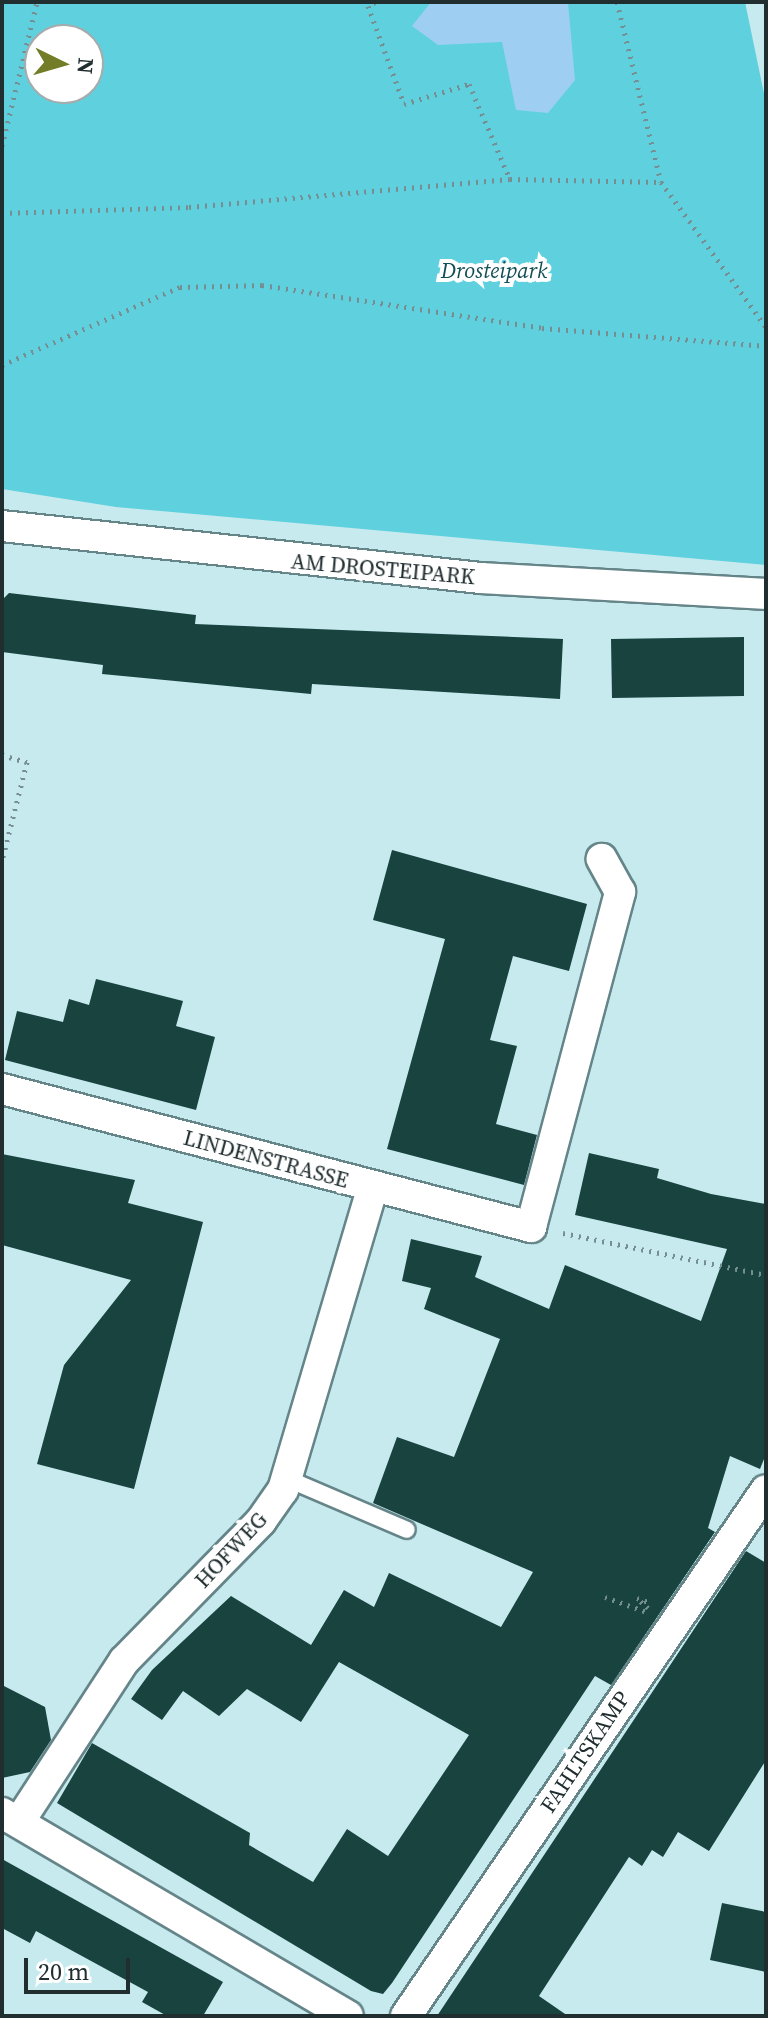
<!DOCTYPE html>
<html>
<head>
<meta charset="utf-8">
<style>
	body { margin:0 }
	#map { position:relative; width:768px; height:2018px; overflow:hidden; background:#c7eaee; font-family:"Source Serif 4",serif }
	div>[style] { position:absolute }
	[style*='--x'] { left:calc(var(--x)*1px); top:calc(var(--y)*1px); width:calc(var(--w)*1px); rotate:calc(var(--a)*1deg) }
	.green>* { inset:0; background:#5ed0de }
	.water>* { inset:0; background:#9ecef2 }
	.building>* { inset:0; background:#18433f }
	.path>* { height:5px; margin-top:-2.5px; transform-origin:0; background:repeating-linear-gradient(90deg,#768e91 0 2px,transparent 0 8px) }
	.roads { filter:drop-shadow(2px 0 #658589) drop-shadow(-2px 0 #658589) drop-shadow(0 2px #658589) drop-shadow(0 -2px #658589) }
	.lane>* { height:16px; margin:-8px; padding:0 8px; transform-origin:8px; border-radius:8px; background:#fff }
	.street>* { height:30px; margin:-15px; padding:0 15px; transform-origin:15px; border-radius:15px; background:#fff }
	span { translate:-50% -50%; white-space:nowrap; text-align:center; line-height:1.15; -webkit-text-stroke:8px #fff; paint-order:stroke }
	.park-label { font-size:22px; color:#124e55; font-style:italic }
	.street-label { font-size:22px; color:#212e30 }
	.frame { position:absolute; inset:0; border:4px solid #212e30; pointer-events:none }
	.north { position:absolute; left:24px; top:24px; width:80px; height:80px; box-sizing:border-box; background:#fff; border:2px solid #a6abac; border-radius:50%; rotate:95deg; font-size:22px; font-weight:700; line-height:32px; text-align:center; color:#212e30 }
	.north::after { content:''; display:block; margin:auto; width:28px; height:36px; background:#737c27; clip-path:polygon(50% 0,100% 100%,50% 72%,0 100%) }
	.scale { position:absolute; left:24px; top:1958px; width:106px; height:36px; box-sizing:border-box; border:4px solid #212e30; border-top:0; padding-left:10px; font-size:24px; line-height:28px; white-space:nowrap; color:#212e30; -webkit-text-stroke:6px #fff; paint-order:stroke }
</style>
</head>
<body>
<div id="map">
	<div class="green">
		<i style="clip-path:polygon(evenodd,2px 2px,745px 2px,766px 103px,766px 565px,116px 507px,2px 489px,2px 2px,40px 40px,88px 40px,88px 88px,40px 88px,40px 40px)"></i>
	</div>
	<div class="water">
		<i style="clip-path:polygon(431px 2px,568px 2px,575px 80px,548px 113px,516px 110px,502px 42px,438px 45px,412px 26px)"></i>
	</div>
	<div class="building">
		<i style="clip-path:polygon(9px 593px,196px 615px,195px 624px,563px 639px,560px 699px,312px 684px,311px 694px,102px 674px,103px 665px,2px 652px,2px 600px)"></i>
		<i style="clip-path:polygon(744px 637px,744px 696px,612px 698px,611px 639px)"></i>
		<i style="clip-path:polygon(392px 850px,587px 904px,569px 971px,513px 956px,490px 1040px,517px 1046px,496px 1124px,537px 1135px,524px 1185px,387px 1149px,445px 939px,373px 920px)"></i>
		<i style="clip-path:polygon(96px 979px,183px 1001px,176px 1026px,215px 1037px,196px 1110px,5px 1060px,17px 1011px,63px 1022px,69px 999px,89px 1005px)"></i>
		<i style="clip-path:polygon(589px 1153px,659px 1169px,657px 1178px,711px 1194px,766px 1204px,766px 1454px,760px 1469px,730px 1456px,708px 1528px,715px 1532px,611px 1685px,595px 1676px,392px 1983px,383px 1994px,371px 1991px,57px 1803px,92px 1743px,250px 1833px,249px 1845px,313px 1882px,347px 1829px,388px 1856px,469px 1735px,339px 1662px,301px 1722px,247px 1689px,219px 1716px,183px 1691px,162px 1720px,131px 1699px,152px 1670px,231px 1596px,311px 1645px,344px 1590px,374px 1607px,389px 1573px,501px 1627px,533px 1572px,373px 1503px,397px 1437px,454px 1457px,500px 1339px,424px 1309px,431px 1288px,402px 1281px,411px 1239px,482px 1256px,475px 1277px,549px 1309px,565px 1265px,701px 1321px,727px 1249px,575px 1215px)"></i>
		<i style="clip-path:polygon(2px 1154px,135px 1180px,128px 1203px,203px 1222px,134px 1489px,37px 1464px,64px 1365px,131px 1280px,2px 1245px)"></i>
		<i style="clip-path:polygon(746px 1551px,766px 1563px,766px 1760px,709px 1851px,678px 1832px,663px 1857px,652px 1850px,642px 1866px,629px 1857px,539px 1996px,568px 2016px,437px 2016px)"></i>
		<i style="clip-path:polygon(2px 1685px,45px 1707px,51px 1740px,30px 1772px,2px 1778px)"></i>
		<i style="clip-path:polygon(2px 1859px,223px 1982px,203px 2016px,167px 2016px,142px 2002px,148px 1992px,36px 1931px,30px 1943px,2px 1928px)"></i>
		<i style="clip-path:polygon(722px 1903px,766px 1912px,766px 1972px,710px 1960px)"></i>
	</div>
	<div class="path">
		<i style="--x:375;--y:2;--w:8;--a:150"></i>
		<i style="--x:368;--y:6;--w:104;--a:69.8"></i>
		<i style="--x:404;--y:104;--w:68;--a:-17.1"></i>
		<i style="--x:469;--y:84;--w:103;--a:66.7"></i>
		<i style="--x:617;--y:2;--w:185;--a:76.3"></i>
		<i style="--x:661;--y:182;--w:179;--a:54.1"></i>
		<i style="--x:2;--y:146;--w:148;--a:-76.3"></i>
		<i style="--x:2;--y:213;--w:187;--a:-1.8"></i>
		<i style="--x:189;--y:207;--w:322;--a:-5"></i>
		<i style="--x:510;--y:179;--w:151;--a:1.1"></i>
		<i style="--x:2;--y:365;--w:194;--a:-23.7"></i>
		<i style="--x:180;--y:287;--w:82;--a:-1.4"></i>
		<i style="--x:262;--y:285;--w:283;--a:8.7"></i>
		<i style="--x:542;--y:328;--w:225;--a:4.6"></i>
		<i style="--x:2;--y:755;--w:26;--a:16"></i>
		<i style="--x:27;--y:762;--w:102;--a:104.2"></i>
		<i style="--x:563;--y:1233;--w:207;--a:11.7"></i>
		<i style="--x:605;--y:1597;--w:45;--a:19.7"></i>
		<i style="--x:648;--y:1608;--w:15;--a:-138"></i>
		<i style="--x:637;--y:1598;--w:15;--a:20"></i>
	</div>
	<div class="roads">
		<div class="lane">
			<i style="--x:288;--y:1479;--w:129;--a:23.2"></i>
		</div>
		<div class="street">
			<i style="--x:2;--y:526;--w:483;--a:6.2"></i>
			<i style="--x:482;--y:578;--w:284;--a:3.2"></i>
			<i style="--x:2;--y:1089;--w:547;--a:14.62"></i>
			<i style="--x:531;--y:1227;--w:347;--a:-75.1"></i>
			<i style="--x:620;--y:892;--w:38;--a:-119"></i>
			<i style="--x:2;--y:1813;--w:401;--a:30.4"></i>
			<i style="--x:19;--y:1822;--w:192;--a:-56.9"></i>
			<i style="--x:124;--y:1661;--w:196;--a:-45.6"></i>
			<i style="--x:261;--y:1521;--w:38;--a:-55"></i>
			<i style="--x:283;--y:1490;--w:316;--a:-73.5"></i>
			<i style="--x:406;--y:2016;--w:637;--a:-55.61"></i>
		</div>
	</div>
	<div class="park-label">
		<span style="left:494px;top:271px">Drosteipark</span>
	</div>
	<div class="street-label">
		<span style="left:383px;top:569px;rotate:5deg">AM DROSTEIPARK</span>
		<span style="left:266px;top:1159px;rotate:15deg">LINDENSTRASSE</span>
		<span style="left:231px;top:1550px;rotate:-47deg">HOFWEG</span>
		<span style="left:585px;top:1752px;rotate:-56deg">FAHLTSKAMP</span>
	</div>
	<div class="frame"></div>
	<div class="north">N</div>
	<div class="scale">20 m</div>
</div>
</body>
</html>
